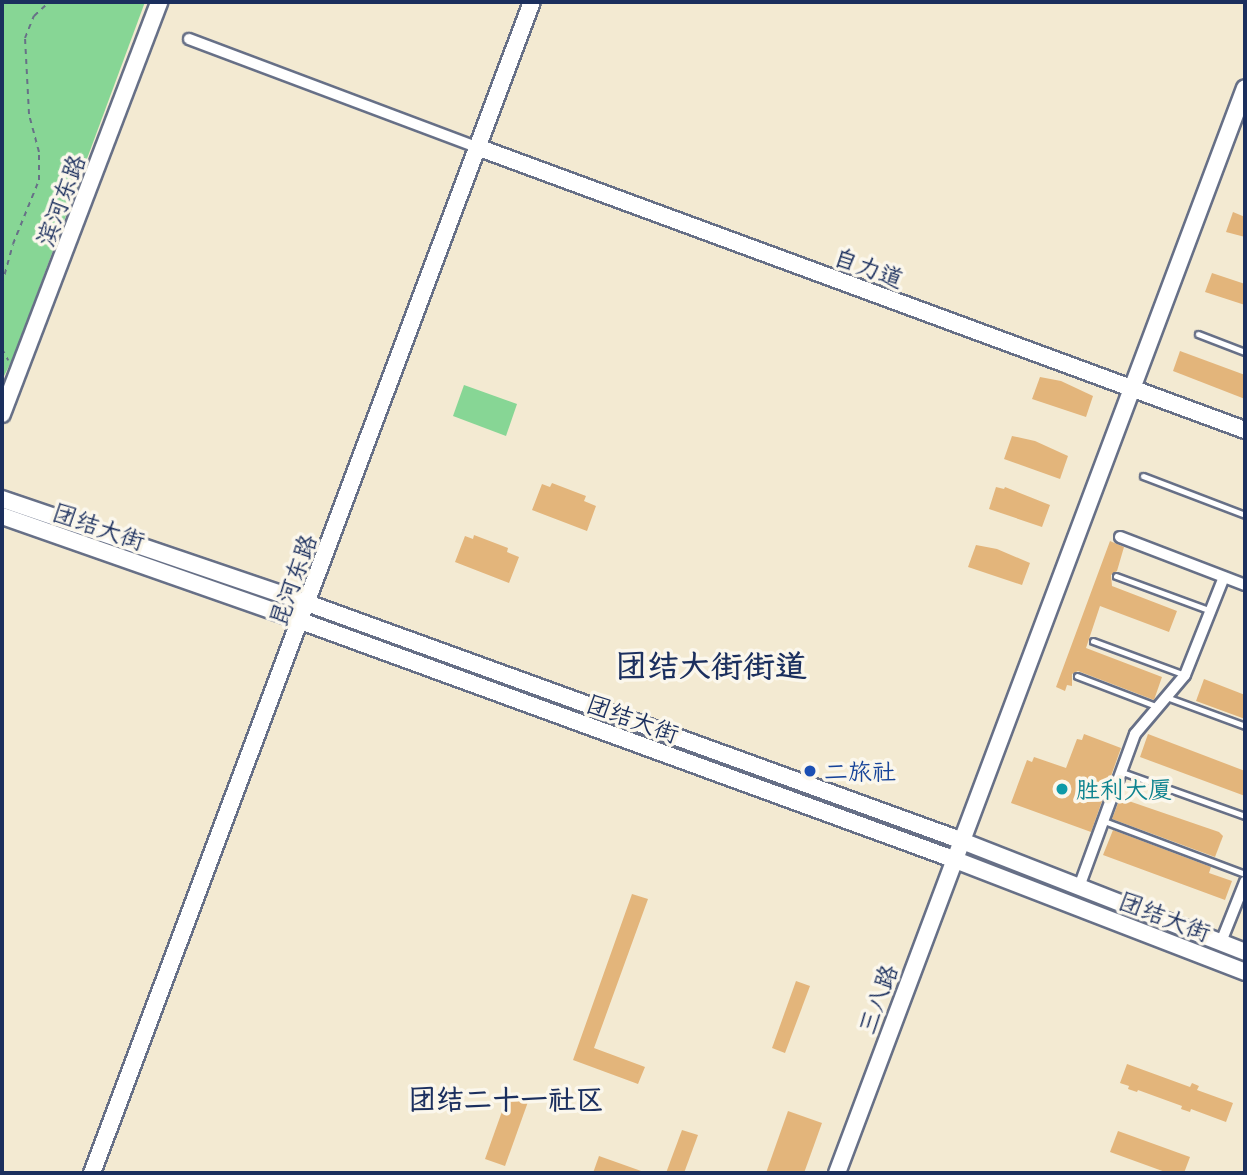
<!DOCTYPE html>
<html>
<head>
<meta charset="utf-8">
<style>
	body { margin:0 }
	#map { position:relative; width:1247px; height:1175px; overflow:hidden; background:#f3ead2; font-family:"Playpen Sans","LXGW WenKai TC",sans-serif }
	div>[style] { position:absolute }
	[style*='--x'] { left:calc(var(--x)*1px); top:calc(var(--y)*1px); width:calc(var(--w)*1px); rotate:calc(var(--a)*1deg) }
	.green>* { inset:0; background:#87d695 }
	.building>* { inset:0; background:#e3b57b }
	.path>* { height:2px; margin-top:-1px; transform-origin:0; background:repeating-linear-gradient(90deg,#677087 0 5px,transparent 0 10px) }
	.roads { filter:drop-shadow(2px 0 #677087) drop-shadow(-2px 0 #677087) drop-shadow(0 2px #677087) drop-shadow(0 -2px #677087) }
	.lane>* { height:5px; margin:-2.5px; padding:0 2.5px; transform-origin:2.5px; border-radius:2.5px; background:#fff }
	.street>* { height:10px; margin:-5px; padding:0 5px; transform-origin:5px; border-radius:5px; background:#fff }
	.secondary>* { height:16px; margin:-8px; padding:0 8px; transform-origin:8px; border-radius:8px; background:#fff }
	.dots>* { width:19px; height:19px; translate:-50% -50%; box-sizing:border-box; border:4px solid #fbf7ec; border-radius:50% }
	span { translate:-50% -50%; white-space:nowrap; text-align:center; line-height:1.15; -webkit-text-stroke:7px #fbf7ec; paint-order:stroke }
	.street-label { font-size:24px; color:#1b2f5e }
	.transit-label { font-size:24px; color:#164399 }
	.left { translate:0 -50%; text-align:left }
	.culture-label { font-size:24px; color:#0d838f }
	.quarter-label { font-size:28px; color:#1b2f5e; font-weight:700 }
	.district-label { font-size:32px; color:#1b2f5e; font-weight:700 }
	.frame { position:absolute; inset:0; border:4px solid #1b2f5e; pointer-events:none }
</style>
</head>
<body>
<div id="map">
	<div class="green">
		<i style="clip-path:polygon(2px 2px,145px 2px,14px 356px,2px 380px)"></i>
		<i style="clip-path:polygon(464px 385px,517px 404px,506px 436px,453px 416px)"></i>
	</div>
	<div class="building">
		<i style="clip-path:polygon(1233px 212px,1245px 217px,1245px 237px,1226px 232px)"></i>
		<i style="clip-path:polygon(1212px 273px,1245px 284px,1245px 305px,1205px 292px)"></i>
		<i style="clip-path:polygon(1180px 351px,1245px 375px,1245px 399px,1173px 371px)"></i>
		<i style="clip-path:polygon(1040px 377px,1061px 381px,1093px 396px,1086px 417px,1032px 399px)"></i>
		<i style="clip-path:polygon(1012px 436px,1035px 441px,1068px 456px,1060px 479px,1004px 459px)"></i>
		<i style="clip-path:polygon(552px 483px,586px 496px,584px 501px,596px 506px,587px 531px,532px 510px,542px 484px,550px 487px)"></i>
		<i style="clip-path:polygon(996px 487px,1004px 489px,1005px 487px,1050px 505px,1042px 527px,989px 509px)"></i>
		<i style="clip-path:polygon(474px 535px,508px 548px,507px 552px,519px 557px,509px 583px,455px 562px,465px 536px,473px 539px)"></i>
		<i style="clip-path:polygon(1110px 541px,1124px 547px,1117px 571px,1111px 575px,1112px 586px,1177px 611px,1169px 632px,1100px 606px,1086px 648px,1162px 677px,1154px 700px,1078px 671px,1072px 674px,1072px 686px,1067px 685px,1065px 691px,1056px 687px)"></i>
		<i style="clip-path:polygon(976px 545px,997px 549px,1030px 563px,1022px 585px,968px 567px)"></i>
		<i style="clip-path:polygon(1204px 679px,1245px 695px,1245px 719px,1196px 701px)"></i>
		<i style="clip-path:polygon(1084px 734px,1121px 748px,1091px 832px,1011px 803px,1027px 760px,1032px 762px,1034px 757px,1066px 768px,1077px 739px,1082px 740px)"></i>
		<i style="clip-path:polygon(1148px 734px,1245px 771px,1245px 796px,1140px 757px)"></i>
		<i style="clip-path:polygon(1120px 798px,1219px 832px,1223px 836px,1215px 857px,1112px 819px)"></i>
		<i style="clip-path:polygon(1113px 830px,1211px 867px,1209px 873px,1232px 881px,1225px 900px,1103px 855px)"></i>
		<i style="clip-path:polygon(632px 894px,648px 899px,594px 1048px,645px 1067px,638px 1084px,573px 1060px)"></i>
		<i style="clip-path:polygon(796px 981px,810px 986px,785px 1053px,772px 1048px)"></i>
		<i style="clip-path:polygon(1127px 1064px,1190px 1087px,1192px 1083px,1199px 1086px,1197px 1090px,1233px 1103px,1226px 1122px,1191px 1109px,1190px 1112px,1181px 1109px,1182px 1106px,1138px 1090px,1137px 1092px,1128px 1089px,1129px 1086px,1120px 1083px)"></i>
		<i style="clip-path:polygon(509px 1092px,529px 1099px,505px 1166px,485px 1159px)"></i>
		<i style="clip-path:polygon(788px 1111px,822px 1123px,804px 1173px,766px 1173px)"></i>
		<i style="clip-path:polygon(682px 1130px,698px 1135px,684px 1173px,666px 1173px)"></i>
		<i style="clip-path:polygon(1118px 1131px,1190px 1157px,1184px 1173px,1168px 1173px,1110px 1152px)"></i>
		<i style="clip-path:polygon(599px 1156px,644px 1172px,643px 1173px,593px 1173px)"></i>
	</div>
	<div class="path">
		<i style="--x:2;--y:284;--w:41;--a:-74.6"></i>
		<i style="--x:13;--y:244;--w:69;--a:-67.9"></i>
		<i style="--x:39;--y:180;--w:28;--a:-90"></i>
		<i style="--x:39;--y:152;--w:39;--a:-105"></i>
		<i style="--x:29;--y:114;--w:76;--a:-93"></i>
		<i style="--x:25;--y:38;--w:24;--a:-68"></i>
		<i style="--x:34;--y:16;--w:21;--a:-43"></i>
		<i style="--x:2;--y:349;--w:13;--a:61"></i>
	</div>
	<div class="roads">
		<div class="lane">
			<i style="--x:1198;--y:334;--w:50;--a:21"></i>
			<i style="--x:1143;--y:476;--w:109;--a:20.9"></i>
			<i style="--x:1116;--y:576;--w:101;--a:20.2"></i>
			<i style="--x:1093;--y:641;--w:98;--a:20.3"></i>
			<i style="--x:1077;--y:676;--w:87;--a:20.9"></i>
			<i style="--x:1169;--y:698;--w:81;--a:20.2"></i>
			<i style="--x:1122;--y:772;--w:131;--a:19.7"></i>
			<i style="--x:1104;--y:821;--w:151;--a:20.6"></i>
		</div>
		<div class="street">
			<i style="--x:189;--y:39;--w:308;--a:20.6"></i>
			<i style="--x:1120;--y:537;--w:134;--a:21"></i>
			<i style="--x:1079;--y:887;--w:163;--a:-69.9"></i>
			<i style="--x:1135;--y:734;--w:77;--a:-49.7"></i>
			<i style="--x:1185;--y:675;--w:105;--a:-68.3"></i>
			<i style="--x:1221;--y:942;--w:65;--a:-68.2"></i>
		</div>
		<div class="secondary">
			<i style="--x:477;--y:147;--w:818;--a:20.23"></i>
			<i style="--x:2;--y:414;--w:441;--a:-69.1"></i>
			<i style="--x:2;--y:499;--w:322;--a:18.8"></i>
			<i style="--x:307;--y:603;--w:686;--a:19.94"></i>
			<i style="--x:952;--y:837;--w:315;--a:21.4"></i>
			<i style="--x:2;--y:516;--w:317;--a:19.3"></i>
			<i style="--x:301;--y:621;--w:686;--a:20.05"></i>
			<i style="--x:945;--y:856;--w:322;--a:21.1"></i>
			<i style="--x:92;--y:1173;--w:1251;--a:-69.41"></i>
			<i style="--x:837;--y:1173;--w:1159;--a:-69.39"></i>
		</div>
	</div>
	<div class="dots">
		<i style="left:810px;top:771px;background:#1a4fb4"></i>
		<i style="left:1062px;top:789px;background:#0f9aa8"></i>
	</div>
	<div class="street-label">
		<span style="left:60px;top:200px;rotate:-69deg">滨河东路</span>
		<span style="left:869px;top:267px;rotate:20deg">自力道</span>
		<span style="left:99px;top:526px;rotate:19deg">团结大街</span>
		<span style="left:292px;top:580px;rotate:-70deg">昆河东路</span>
		<span style="left:633px;top:718px;rotate:20deg">团结大街</span>
		<span style="left:1165px;top:916px;rotate:21deg">团结大街</span>
		<span style="left:877px;top:999px;rotate:-70deg">三八路</span>
	</div>
	<div class="transit-label">
		<span class="left" style="left:824px;top:771px">二旅社</span>
	</div>
	<div class="culture-label">
		<span class="left" style="left:1076px;top:789px">胜利大厦</span>
	</div>
	<div class="quarter-label">
		<span style="left:506px;top:1098px">团结二十一社区</span>
	</div>
	<div class="district-label">
		<span style="left:711px;top:664px">团结大街街道</span>
	</div>
	<div class="frame"></div>
</div>
</body>
</html>
